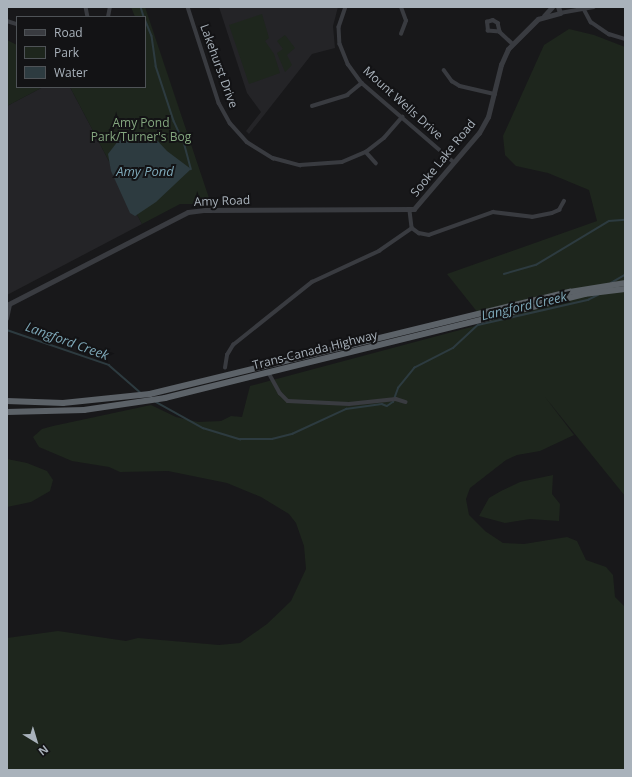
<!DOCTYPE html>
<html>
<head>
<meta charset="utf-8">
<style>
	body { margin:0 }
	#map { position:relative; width:632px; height:777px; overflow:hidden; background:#18181a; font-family:"Open Sans",sans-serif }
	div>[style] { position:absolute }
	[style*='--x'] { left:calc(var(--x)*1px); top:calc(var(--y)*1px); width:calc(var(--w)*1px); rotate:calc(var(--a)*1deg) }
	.built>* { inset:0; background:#242427 }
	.green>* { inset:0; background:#1e261d }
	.water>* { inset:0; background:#2d3b40 }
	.stream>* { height:1.5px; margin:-0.75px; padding:0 0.75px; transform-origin:0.75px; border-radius:0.75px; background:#2d3b40 }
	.minor>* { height:3.5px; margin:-1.75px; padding:0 1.75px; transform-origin:1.75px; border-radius:1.75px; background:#393b40 }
	.tertiary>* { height:4.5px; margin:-2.25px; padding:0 2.25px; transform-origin:2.25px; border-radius:2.25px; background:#393b40 }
	.trunk>* { height:5.5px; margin:-2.75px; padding:0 2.75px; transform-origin:2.75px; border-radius:2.75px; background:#5c6268 }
	span { translate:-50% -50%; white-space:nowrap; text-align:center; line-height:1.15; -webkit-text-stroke:4px #131315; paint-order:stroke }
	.street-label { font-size:12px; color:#a9b2bb }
	.park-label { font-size:12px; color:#84a77f }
	.water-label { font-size:13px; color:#7ea8b8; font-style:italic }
	.frame { position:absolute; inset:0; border:8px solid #a9b2bb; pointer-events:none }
	.legend { position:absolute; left:16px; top:16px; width:130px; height:72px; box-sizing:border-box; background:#131315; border:1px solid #4f5357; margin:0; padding:5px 7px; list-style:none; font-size:12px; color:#a9b2bb }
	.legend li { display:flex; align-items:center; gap:8px; height:20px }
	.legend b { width:20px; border:1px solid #4f5357 }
	.north { position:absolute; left:16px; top:721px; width:40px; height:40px; -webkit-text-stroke:3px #131315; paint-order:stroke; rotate:142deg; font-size:11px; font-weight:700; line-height:16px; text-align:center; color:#a9b2bb }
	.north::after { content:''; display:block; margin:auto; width:14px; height:18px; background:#a9b2bb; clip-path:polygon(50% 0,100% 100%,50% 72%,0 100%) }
</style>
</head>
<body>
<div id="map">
	<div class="built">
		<i style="clip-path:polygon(219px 7px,338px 7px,333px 26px,335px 48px,312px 54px,249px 134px,246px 131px,261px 112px,247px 93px)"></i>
		<i style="clip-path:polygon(43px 87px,70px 87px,142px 224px,7px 295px,7px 106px)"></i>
	</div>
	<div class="green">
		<i style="clip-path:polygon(131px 7px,145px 7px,210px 201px,207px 204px,180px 204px,142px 224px,70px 87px,145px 87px,145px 17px,135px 17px)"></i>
		<i style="clip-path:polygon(262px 14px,269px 38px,265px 41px,274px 54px,280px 73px,249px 84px,229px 25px)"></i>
		<i style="clip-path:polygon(569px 29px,594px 35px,625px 47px,625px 496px,545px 397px,574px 435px,540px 451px,517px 455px,506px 460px,470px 488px,466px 499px,469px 515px,485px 531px,503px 543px,524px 544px,567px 537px,577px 541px,586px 560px,606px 567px,613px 575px,615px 597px,625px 607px,625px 770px,7px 770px,7px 638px,58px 631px,126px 641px,138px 638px,219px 645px,240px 643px,267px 624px,291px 601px,306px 569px,304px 546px,296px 523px,289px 514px,261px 497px,227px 483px,168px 471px,120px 472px,109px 467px,72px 461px,39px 447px,33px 437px,42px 429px,53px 426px,151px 405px,176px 417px,198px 422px,221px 421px,231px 416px,242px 417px,250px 386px,486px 323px,447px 274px,597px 221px,589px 190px,548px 173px,516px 166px,505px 155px,503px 136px,544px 45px)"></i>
		<i style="clip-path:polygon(285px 35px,295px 48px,287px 55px,292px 65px,285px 72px,277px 53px,283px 49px,277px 41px)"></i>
		<i style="clip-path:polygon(7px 40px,17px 45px,17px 87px,43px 87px,7px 106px)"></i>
		<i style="clip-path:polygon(7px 459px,27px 463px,47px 471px,53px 480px,50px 491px,31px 502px,7px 507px)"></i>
		<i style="clip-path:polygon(553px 475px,552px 494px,560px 504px,559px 521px,530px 519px,505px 523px,479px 516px,489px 498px,501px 491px,520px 482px)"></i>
	</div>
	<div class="water">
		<i style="clip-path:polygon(142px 133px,153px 136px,167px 151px,191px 169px,156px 202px,135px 216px,130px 213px,111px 171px,108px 154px,118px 141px)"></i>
	</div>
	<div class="stream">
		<i style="--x:141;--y:7;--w:10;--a:73"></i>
		<i style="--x:145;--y:19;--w:18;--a:68"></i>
		<i style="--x:152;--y:36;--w:30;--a:82"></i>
		<i style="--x:156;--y:66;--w:58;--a:71.9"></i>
		<i style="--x:174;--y:121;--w:23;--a:65"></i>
		<i style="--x:184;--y:142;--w:28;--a:75"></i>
		<i style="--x:504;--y:274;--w:33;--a:-16"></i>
		<i style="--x:536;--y:265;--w:85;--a:-31.1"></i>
		<i style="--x:609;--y:221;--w:16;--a:-4"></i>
		<i style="--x:611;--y:283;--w:16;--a:-30"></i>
		<i style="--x:7;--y:330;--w:108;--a:18.9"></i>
		<i style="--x:109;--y:365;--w:41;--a:41.1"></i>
		<i style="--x:156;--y:402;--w:54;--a:29"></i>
		<i style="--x:203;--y:428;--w:39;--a:17"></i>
		<i style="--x:240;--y:439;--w:32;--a:0"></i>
		<i style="--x:272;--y:439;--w:21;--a:-14"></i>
		<i style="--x:292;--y:434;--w:60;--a:-24.8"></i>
		<i style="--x:346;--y:409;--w:36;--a:-8"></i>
		<i style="--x:382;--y:404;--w:5;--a:22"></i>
		<i style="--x:387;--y:406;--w:7;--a:-34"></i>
		<i style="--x:393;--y:402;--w:15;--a:-70"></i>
		<i style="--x:398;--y:388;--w:26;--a:-51"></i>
		<i style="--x:414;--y:368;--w:44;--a:-27.1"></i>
		<i style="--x:453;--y:348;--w:34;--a:-43"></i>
		<i style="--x:478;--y:325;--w:113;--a:-12.8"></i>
		<i style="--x:588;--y:300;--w:11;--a:-27"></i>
	</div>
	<div class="minor">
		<i style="--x:86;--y:7;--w:10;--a:79"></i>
		<i style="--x:188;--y:7;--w:101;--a:72.1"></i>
		<i style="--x:219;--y:103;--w:23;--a:61"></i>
		<i style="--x:230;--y:123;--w:25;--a:48"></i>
		<i style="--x:247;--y:142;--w:31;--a:32"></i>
		<i style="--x:273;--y:158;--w:28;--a:15"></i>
		<i style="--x:300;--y:165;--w:42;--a:-4.1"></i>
		<i style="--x:342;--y:162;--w:26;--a:-23"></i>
		<i style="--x:366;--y:152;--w:23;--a:-38"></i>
		<i style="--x:384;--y:138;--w:28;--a:-49"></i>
		<i style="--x:346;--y:7;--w:21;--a:109"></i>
		<i style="--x:339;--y:27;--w:17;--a:87"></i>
		<i style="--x:340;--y:44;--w:22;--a:68"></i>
		<i style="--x:348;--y:64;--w:24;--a:54"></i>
		<i style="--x:362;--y:83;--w:121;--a:40.7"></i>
		<i style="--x:584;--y:9;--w:15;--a:62"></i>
		<i style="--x:591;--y:22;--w:22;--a:34"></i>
		<i style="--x:609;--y:34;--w:17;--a:17"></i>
		<i style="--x:560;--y:13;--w:34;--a:-10"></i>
		<i style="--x:108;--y:17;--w:10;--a:-79"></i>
		<i style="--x:7;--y:21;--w:10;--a:17"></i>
		<i style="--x:500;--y:32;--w:12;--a:-175"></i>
		<i style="--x:488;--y:31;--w:9;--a:-96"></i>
		<i style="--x:487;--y:22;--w:6;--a:-18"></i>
		<i style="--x:493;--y:20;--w:6;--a:31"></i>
		<i style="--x:498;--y:23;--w:9;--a:77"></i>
		<i style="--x:500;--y:32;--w:18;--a:43"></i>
		<i style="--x:401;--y:34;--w:14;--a:-69"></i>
		<i style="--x:406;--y:21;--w:15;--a:-110"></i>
		<i style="--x:444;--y:70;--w:14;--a:54"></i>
		<i style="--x:452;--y:81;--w:9;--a:32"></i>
		<i style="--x:460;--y:86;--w:36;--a:13"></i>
		<i style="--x:312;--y:106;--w:37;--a:-17"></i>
		<i style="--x:347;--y:95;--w:19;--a:-39"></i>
		<i style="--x:366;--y:152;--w:15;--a:48"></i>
		<i style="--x:410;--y:211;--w:17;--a:83"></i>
		<i style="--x:412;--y:228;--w:9;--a:36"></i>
		<i style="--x:419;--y:233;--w:10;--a:11"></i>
		<i style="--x:429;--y:235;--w:68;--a:-19.8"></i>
		<i style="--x:493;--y:212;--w:39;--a:7"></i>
		<i style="--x:532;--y:217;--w:20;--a:-11"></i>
		<i style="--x:552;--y:213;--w:8;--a:-23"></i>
		<i style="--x:559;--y:210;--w:10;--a:-61"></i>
		<i style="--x:7;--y:319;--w:14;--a:-78"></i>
		<i style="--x:225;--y:368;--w:13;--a:-81"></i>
		<i style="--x:227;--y:355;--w:12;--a:-59"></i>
		<i style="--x:233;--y:345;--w:101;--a:-38.6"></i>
		<i style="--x:312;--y:282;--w:74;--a:-24.8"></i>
		<i style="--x:379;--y:251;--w:40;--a:-34.9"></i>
		<i style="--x:269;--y:373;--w:23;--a:61"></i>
		<i style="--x:280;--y:393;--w:11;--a:45"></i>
		<i style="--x:288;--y:401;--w:61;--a:2.8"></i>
		<i style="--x:349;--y:404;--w:47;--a:-6.1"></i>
		<i style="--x:396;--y:399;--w:10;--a:17"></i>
	</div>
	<div class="tertiary">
		<i style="--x:544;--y:16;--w:12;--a:-48"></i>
		<i style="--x:7;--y:305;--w:203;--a:-27.2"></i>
		<i style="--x:188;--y:212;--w:17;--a:-7"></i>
		<i style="--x:205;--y:210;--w:209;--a:-0.3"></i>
		<i style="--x:414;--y:209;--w:100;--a:-49.5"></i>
		<i style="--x:479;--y:133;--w:18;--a:-61"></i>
		<i style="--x:488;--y:117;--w:54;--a:-76"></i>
		<i style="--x:501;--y:65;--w:17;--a:-66"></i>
		<i style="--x:508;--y:49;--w:42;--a:-45"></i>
		<i style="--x:538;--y:19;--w:23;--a:-15"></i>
		<i style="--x:560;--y:13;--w:6;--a:-108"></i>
	</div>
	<div class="trunk">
		<i style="--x:7;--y:401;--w:56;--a:2"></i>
		<i style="--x:63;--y:403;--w:87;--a:-5.9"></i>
		<i style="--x:150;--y:394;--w:432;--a:-13.7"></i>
		<i style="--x:570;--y:292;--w:56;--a:-9.3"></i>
		<i style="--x:7;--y:412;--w:77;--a:-1.5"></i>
		<i style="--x:84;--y:410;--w:82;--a:-8.4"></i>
		<i style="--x:165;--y:398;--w:432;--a:-13.9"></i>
		<i style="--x:584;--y:294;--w:41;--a:-7"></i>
	</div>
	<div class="street-label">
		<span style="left:219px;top:66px;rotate:70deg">Lakehurst Drive</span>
		<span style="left:403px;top:103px;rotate:42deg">Mount Wells Drive</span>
		<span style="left:443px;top:158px;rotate:-51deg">Sooke Lake Road</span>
		<span style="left:222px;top:201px;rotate:-2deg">Amy Road</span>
		<span style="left:315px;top:350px;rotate:-14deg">Trans-Canada Highway</span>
	</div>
	<div class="park-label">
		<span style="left:141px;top:130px">Amy Pond<br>Park/Turner's Bog</span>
	</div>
	<div class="water-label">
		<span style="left:145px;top:171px">Amy Pond</span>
		<span style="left:524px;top:306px;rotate:-13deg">Langford Creek</span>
		<span style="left:67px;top:341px;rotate:20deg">Langford Creek</span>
	</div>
	<div class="frame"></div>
	<ul class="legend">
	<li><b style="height:5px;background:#393b40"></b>Road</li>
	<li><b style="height:11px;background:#1e261d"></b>Park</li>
	<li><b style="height:11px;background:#2d3b40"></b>Water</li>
	</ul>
	<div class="north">N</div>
</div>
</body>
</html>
